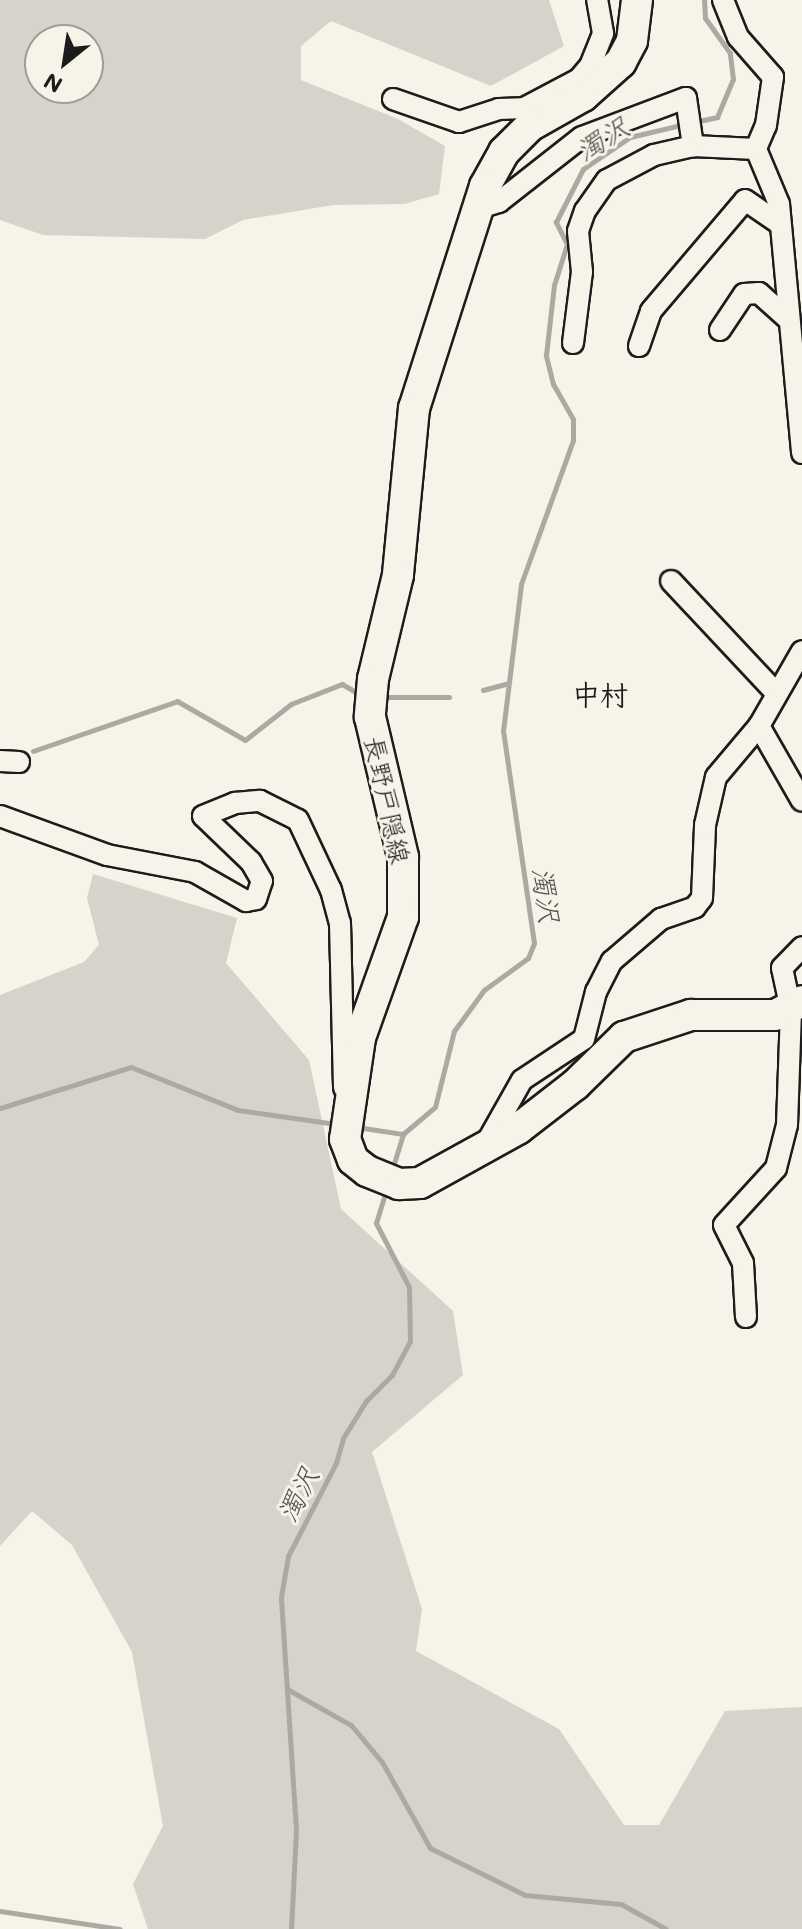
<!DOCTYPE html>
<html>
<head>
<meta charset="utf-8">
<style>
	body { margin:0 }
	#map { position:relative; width:802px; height:1929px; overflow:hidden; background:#f7f3e8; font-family:Mali,"Klee One",sans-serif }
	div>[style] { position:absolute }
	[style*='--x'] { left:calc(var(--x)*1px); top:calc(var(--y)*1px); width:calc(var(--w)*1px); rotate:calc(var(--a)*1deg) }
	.green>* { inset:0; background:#d7d3cb }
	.stream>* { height:5px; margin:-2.5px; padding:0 2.5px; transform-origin:2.5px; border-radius:2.5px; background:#aca9a2 }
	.roads { filter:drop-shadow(2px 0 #1c1c1c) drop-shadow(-2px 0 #1c1c1c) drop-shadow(0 2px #1c1c1c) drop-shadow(0 -2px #1c1c1c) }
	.street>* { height:20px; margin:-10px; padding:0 10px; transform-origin:10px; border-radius:10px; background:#f7f3e8 }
	.primary>* { height:30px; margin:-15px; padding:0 15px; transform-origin:15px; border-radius:15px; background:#f7f3e8 }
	span { translate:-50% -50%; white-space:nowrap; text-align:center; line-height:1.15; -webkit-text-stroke:6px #f7f3e8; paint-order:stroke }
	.street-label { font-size:26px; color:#1c1c1c }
	.water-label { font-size:28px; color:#565452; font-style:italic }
	.neighbourhood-label { font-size:28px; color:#1c1c1c; font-weight:700 }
	.north { position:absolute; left:24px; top:24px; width:80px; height:80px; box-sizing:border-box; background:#f7f3e8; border:2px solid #9f9d96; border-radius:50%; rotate:210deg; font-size:22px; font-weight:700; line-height:32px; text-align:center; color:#1c1c1c }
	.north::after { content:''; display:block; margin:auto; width:28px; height:36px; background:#1c1c1c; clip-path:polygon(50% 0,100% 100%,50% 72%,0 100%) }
</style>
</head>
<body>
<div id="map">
	<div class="green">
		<i style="clip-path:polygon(evenodd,0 0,549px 0,564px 46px,491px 86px,331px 21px,301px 46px,301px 80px,398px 119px,445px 146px,439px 194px,404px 204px,333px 205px,243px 220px,205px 239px,43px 235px,0 220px,0 0,88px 40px,88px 88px,40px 88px,40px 40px,88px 40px)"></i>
		<i style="clip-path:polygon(93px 874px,237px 918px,226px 963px,309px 1060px,341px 1209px,453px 1311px,463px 1375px,372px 1452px,422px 1609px,416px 1651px,559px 1729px,624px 1825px,659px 1825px,725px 1711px,802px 1707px,802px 1929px,148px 1929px,133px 1884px,163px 1826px,132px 1652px,72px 1545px,32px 1511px,0 1546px,0 995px,84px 962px,99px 945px,87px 898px)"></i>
	</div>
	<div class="stream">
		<i style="--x:694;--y:122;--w:24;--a:-12"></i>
		<i style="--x:717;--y:117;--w:41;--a:-67.2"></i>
		<i style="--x:733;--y:79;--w:26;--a:-97"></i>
		<i style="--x:730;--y:53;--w:43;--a:-125.5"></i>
		<i style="--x:705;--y:18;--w:18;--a:-93"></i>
		<i style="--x:483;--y:690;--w:24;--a:-15"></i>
		<i style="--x:383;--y:697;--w:66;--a:0"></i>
		<i style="--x:33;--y:751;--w:152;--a:-19.1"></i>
		<i style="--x:177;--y:701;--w:78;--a:29.8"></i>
		<i style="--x:245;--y:740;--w:58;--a:-38"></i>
		<i style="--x:291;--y:704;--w:55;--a:-21.4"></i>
		<i style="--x:342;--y:684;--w:22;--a:30"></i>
		<i style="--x:0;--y:1108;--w:137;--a:-17.4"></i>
		<i style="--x:131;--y:1067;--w:115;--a:21.9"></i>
		<i style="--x:238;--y:1110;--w:99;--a:8.1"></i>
		<i style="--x:357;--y:1127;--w:47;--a:8.7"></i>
		<i style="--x:392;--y:1170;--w:38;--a:-73"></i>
		<i style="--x:403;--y:1134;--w:42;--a:-40.2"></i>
		<i style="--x:435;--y:1107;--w:78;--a:-76"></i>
		<i style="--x:454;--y:1031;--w:51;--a:-53.8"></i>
		<i style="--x:484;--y:990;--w:54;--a:-36"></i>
		<i style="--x:528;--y:958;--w:16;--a:-68"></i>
		<i style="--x:534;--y:943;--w:214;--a:-98.3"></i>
		<i style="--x:503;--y:731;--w:148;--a:-83"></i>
		<i style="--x:521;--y:584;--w:153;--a:-70.1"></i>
		<i style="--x:573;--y:440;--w:21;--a:-90"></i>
		<i style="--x:573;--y:419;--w:40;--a:-119.7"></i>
		<i style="--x:553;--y:384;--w:30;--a:-104"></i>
		<i style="--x:546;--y:355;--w:70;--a:-83.5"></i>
		<i style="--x:554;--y:285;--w:43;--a:-72.4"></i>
		<i style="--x:567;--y:244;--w:25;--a:-117"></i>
		<i style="--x:556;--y:222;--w:59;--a:-63"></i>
		<i style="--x:583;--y:169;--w:57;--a:-34.2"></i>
		<i style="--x:630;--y:137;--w:57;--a:-13.3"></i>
		<i style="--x:287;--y:1689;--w:73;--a:29.4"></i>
		<i style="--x:351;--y:1725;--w:48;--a:50"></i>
		<i style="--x:382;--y:1762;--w:98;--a:60.8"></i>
		<i style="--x:430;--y:1848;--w:106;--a:26.3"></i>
		<i style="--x:525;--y:1895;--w:96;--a:5.4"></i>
		<i style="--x:621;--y:1904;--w:51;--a:29.1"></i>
		<i style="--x:0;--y:1911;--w:121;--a:8.5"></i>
		<i style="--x:291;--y:1929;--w:99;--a:-87.1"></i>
		<i style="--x:296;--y:1830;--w:233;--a:-93.7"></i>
		<i style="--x:281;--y:1597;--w:42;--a:-80.3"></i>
		<i style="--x:288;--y:1556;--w:105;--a:-62.7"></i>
		<i style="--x:336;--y:1463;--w:26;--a:-74"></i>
		<i style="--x:343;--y:1438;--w:44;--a:-58.1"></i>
		<i style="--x:366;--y:1401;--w:37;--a:-45"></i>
		<i style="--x:392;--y:1375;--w:38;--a:-62"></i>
		<i style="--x:410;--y:1341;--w:54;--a:-91.1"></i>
		<i style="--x:409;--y:1287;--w:72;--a:-117.3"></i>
		<i style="--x:376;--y:1223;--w:37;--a:-73"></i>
	</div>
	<div class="roads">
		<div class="street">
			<i style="--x:723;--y:0;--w:40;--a:68"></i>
			<i style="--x:738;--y:37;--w:53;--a:48.8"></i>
			<i style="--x:773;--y:77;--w:49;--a:98.3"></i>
			<i style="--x:766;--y:125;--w:26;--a:113"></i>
			<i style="--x:756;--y:149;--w:60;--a:67.3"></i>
			<i style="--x:779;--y:204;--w:250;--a:84.7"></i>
			<i style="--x:393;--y:99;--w:70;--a:19.2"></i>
			<i style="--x:459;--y:122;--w:42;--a:-18"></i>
			<i style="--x:499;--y:109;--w:25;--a:-2"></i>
			<i style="--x:530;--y:126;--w:19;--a:-108"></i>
			<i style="--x:524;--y:108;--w:62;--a:-27.8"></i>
			<i style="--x:579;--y:79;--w:17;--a:-50"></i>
			<i style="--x:590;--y:66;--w:35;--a:-68"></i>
			<i style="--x:603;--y:33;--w:34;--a:-100"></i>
			<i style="--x:476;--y:209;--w:24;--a:-17"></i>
			<i style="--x:499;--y:202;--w:105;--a:-38.1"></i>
			<i style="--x:582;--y:137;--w:111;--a:-20.6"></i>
			<i style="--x:686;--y:98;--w:49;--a:81.7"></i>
			<i style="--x:693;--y:146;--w:63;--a:2.7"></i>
			<i style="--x:720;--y:330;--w:43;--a:-56.3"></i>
			<i style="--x:744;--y:294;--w:15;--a:-4"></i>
			<i style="--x:759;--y:293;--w:38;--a:42"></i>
			<i style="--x:573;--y:343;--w:72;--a:-82.8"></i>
			<i style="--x:582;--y:272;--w:41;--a:-95.6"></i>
			<i style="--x:578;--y:231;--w:21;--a:-71"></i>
			<i style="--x:585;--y:211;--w:38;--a:-55"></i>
			<i style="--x:607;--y:180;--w:53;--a:-28"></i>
			<i style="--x:654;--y:155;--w:40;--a:-13"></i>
			<i style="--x:639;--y:346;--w:37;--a:-71"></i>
			<i style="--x:651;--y:311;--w:145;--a:-49.7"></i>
			<i style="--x:745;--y:200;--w:42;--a:34.4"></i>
			<i style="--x:671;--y:581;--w:154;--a:46.8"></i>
			<i style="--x:759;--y:726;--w:86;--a:60.2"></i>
			<i style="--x:0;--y:761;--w:19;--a:3"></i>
			<i style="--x:0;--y:816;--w:114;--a:20"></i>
			<i style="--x:107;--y:855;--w:90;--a:10.9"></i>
			<i style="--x:195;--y:872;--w:59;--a:29.6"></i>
			<i style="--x:246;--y:901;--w:10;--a:-11"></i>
			<i style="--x:256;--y:899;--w:19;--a:-72"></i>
			<i style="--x:262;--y:881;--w:22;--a:-120"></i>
			<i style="--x:251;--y:862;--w:66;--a:-136.2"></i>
			<i style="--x:203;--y:816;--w:35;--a:-22"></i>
			<i style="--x:235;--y:803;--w:25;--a:-5"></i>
			<i style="--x:260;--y:801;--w:42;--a:26.6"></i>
			<i style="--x:298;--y:820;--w:77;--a:64.8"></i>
			<i style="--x:331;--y:890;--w:34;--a:75"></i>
			<i style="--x:340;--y:923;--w:165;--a:88.6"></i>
			<i style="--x:487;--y:1142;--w:71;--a:-60.6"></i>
			<i style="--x:522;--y:1080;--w:74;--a:-33.5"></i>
			<i style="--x:584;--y:1039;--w:49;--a:-75.7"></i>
			<i style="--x:596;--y:992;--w:35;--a:-63"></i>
			<i style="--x:612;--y:961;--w:65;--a:-40.6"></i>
			<i style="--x:661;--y:919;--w:36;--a:-19"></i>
			<i style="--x:695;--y:907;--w:11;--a:-52"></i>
			<i style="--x:702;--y:898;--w:73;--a:-87.6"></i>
			<i style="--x:705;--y:825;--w:49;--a:-77.1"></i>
			<i style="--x:716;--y:777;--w:67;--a:-49.9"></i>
			<i style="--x:759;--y:726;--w:86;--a:-60.2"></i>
			<i style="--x:746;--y:1317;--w:54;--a:-93.2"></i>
			<i style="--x:743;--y:1263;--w:42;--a:-116.6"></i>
			<i style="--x:724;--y:1225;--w:77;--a:-47.6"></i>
			<i style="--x:776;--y:1168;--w:44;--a:-75.7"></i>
			<i style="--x:787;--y:1125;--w:115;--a:-88"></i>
			<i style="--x:791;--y:1010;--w:43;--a:-102.1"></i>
			<i style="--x:782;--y:968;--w:29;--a:-46"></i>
		</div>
		<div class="primary">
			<i style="--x:637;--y:0;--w:41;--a:97"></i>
			<i style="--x:632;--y:41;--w:24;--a:118"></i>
			<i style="--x:621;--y:62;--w:51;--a:138.2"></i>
			<i style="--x:583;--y:96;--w:61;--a:150.5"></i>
			<i style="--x:530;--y:126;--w:37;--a:135"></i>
			<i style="--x:504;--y:152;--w:39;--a:119"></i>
			<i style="--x:485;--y:186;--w:233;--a:107.7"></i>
			<i style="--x:414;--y:408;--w:168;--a:95.5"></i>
			<i style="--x:398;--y:575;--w:107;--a:103.5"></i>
			<i style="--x:373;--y:679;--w:38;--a:95"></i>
			<i style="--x:370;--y:717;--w:144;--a:76.7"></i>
			<i style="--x:403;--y:857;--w:60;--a:90"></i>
			<i style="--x:403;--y:917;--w:128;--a:109.6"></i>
			<i style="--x:360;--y:1038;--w:102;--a:98.4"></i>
			<i style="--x:345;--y:1139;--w:22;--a:69"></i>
			<i style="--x:353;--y:1160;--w:18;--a:38"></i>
			<i style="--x:367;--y:1171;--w:35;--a:22"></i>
			<i style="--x:399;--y:1184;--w:21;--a:-3"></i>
			<i style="--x:420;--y:1183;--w:112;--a:-28.9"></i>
			<i style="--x:518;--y:1129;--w:72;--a:-37.7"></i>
			<i style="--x:575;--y:1085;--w:69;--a:-44.4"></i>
			<i style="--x:624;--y:1037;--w:71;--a:-18.2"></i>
			<i style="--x:691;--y:1015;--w:84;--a:0"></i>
			<i style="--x:775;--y:1015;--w:30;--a:-27"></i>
		</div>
	</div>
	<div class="street-label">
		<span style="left:387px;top:800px;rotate:78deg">長野戸隠線</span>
	</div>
	<div class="water-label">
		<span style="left:602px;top:138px;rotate:-32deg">濁沢</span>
		<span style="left:547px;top:895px;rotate:82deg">濁沢</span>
		<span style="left:297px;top:1494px;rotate:-63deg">濁沢</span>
	</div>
	<div class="neighbourhood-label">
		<span style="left:600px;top:694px">中村</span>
	</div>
	<div class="north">N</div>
</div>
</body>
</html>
